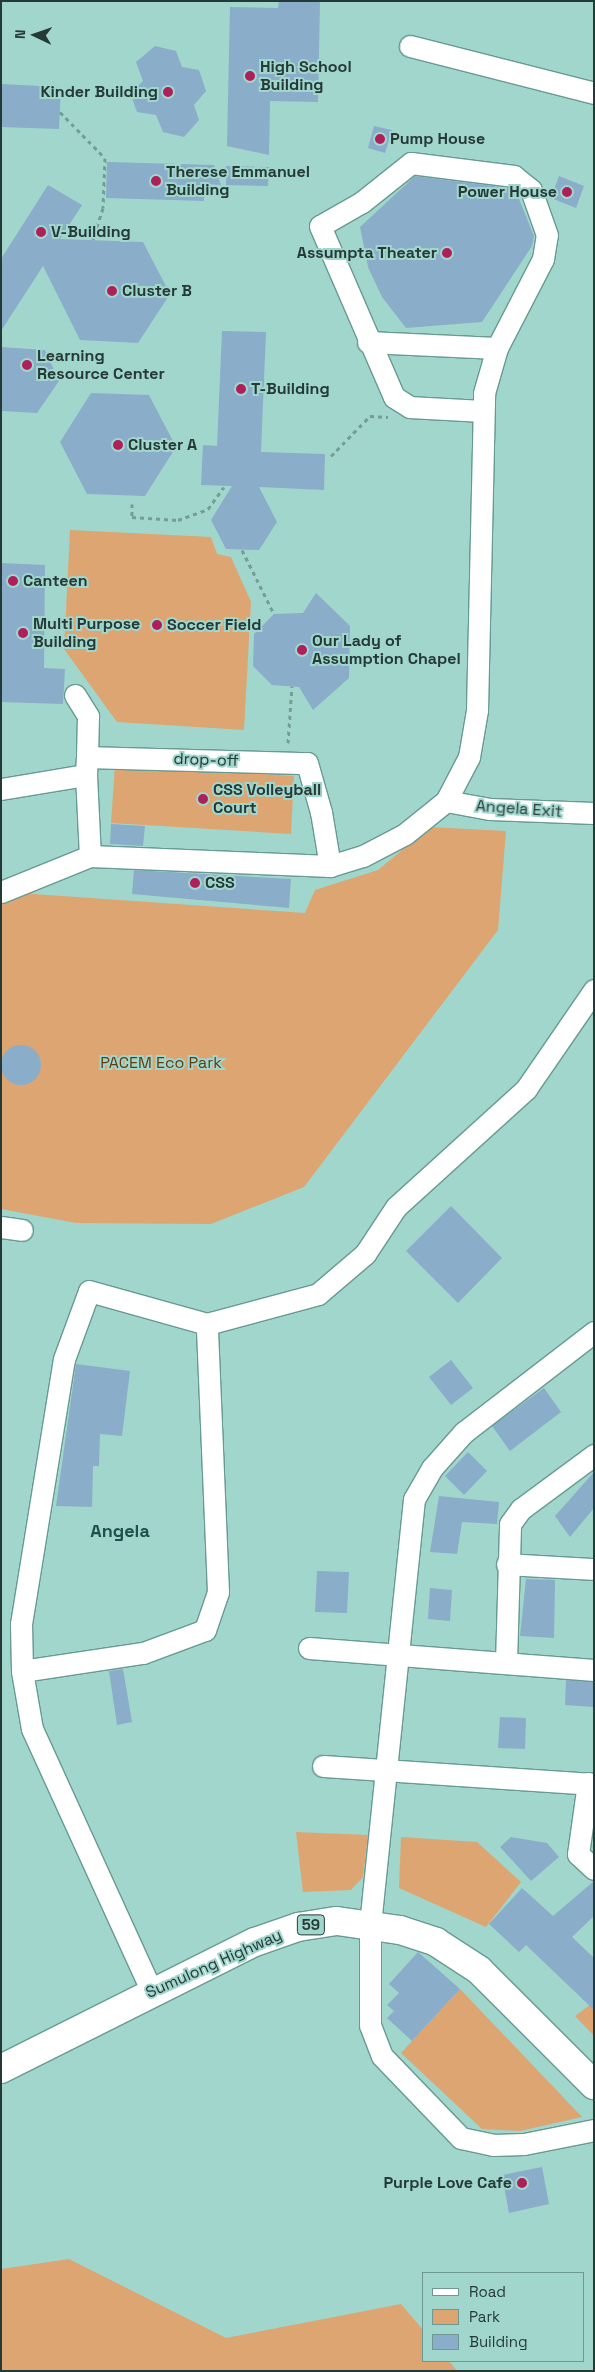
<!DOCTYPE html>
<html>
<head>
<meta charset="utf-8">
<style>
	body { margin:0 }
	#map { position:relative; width:595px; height:2372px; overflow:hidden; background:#a1d6cd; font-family:"Space Grotesk",sans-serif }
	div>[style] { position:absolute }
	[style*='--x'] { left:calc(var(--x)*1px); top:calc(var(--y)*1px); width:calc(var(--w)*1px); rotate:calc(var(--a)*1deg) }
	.green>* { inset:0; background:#dda572 }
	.building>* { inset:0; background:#8aadc9 }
	.round { border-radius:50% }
	.path>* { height:3px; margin-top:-1.5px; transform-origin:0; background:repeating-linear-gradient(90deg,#749d96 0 4px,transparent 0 8px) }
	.roads { filter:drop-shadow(1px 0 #679a91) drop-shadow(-1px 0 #679a91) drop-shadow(0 1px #679a91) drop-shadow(0 -1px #679a91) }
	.minor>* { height:21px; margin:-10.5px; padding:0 10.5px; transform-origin:10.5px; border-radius:10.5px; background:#fff }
	.major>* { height:28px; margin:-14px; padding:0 14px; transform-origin:14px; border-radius:14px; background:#fff }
	.dots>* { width:14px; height:14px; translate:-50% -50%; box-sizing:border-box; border:2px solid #a1d6cd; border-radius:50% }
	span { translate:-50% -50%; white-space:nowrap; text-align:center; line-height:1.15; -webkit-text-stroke:4px #a1d6cd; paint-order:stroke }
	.shield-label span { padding:1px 4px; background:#a1d6cd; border:1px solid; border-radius:4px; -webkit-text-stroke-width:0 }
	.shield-label { font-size:15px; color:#253a37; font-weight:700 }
	.poi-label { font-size:16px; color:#253a37; font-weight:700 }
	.left { translate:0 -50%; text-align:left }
	.right { translate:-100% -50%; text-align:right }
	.street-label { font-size:16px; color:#253a37 }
	.park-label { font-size:16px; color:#643b0d }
	.neighbourhood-label { font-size:18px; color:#1e514a; font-weight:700 }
	.frame { position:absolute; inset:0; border:2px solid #253a37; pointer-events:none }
	.legend { position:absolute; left:422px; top:2272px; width:162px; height:90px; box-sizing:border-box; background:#a1d6cd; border:1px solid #6f9891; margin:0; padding:6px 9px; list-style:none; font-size:15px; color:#253a37 }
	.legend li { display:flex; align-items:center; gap:10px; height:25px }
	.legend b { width:25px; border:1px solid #6f9891 }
	.north { position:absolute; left:10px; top:10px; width:50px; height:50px; -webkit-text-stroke:4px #a1d6cd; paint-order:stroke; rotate:273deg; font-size:14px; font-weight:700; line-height:20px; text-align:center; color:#253a37 }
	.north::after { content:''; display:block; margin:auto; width:18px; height:22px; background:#253a37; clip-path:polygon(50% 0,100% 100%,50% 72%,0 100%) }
</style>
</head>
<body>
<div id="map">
	<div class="green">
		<i style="clip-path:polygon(70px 530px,211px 537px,217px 554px,231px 557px,251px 602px,244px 730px,117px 722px,64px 649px)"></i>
		<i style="clip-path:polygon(115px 765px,294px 776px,291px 834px,111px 823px)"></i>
		<i style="clip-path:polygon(430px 827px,506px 831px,498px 930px,304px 1187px,211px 1224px,76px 1223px,1px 1209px,1px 899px,19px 893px,305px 913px,315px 890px,378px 870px)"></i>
		<i style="clip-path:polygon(296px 1832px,368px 1835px,363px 1877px,351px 1890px,303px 1892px)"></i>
		<i style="clip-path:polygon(401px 1837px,477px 1842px,521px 1882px,486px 1927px,399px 1888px)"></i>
		<i style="clip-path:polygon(460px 1989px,582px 2117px,520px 2131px,482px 2129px,401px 2053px)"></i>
		<i style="clip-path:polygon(594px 2002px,594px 2036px,575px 2016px)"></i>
		<i style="clip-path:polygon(69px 2259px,226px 2338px,401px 2304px,424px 2331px,424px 2361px,449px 2361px,457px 2371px,1px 2371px,1px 2269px)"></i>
	</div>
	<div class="building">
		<i style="clip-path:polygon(279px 1px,320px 1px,318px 102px,270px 101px,269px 155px,227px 146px,230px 7px,278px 8px)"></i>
		<i style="clip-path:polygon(155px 46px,176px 51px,182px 67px,199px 70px,206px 91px,194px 105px,199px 120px,184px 137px,163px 132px,156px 115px,137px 112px,130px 93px,143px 81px,136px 62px)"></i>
		<i style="clip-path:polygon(1px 84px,61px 87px,59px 129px,1px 127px)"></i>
		<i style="clip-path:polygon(374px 126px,392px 130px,385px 153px,368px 148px)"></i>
		<i style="clip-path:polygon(107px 162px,214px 165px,221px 185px,205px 184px,204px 201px,106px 198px)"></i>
		<i style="clip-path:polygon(226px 166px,269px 167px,268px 186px,226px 185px)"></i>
		<i style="clip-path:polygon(415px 176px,509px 188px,517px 194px,534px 236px,532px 246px,482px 322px,406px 328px,382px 297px,368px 267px,360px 227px)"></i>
		<i style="clip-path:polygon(559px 176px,584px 186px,576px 208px,551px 198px)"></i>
		<i style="clip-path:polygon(48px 185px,82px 205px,60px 239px,143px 242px,170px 294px,138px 343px,80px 340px,43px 266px,1px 331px,1px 259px)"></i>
		<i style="clip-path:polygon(222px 331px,266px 332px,261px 452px,325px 454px,324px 490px,259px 487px,277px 522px,259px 550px,226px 549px,211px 520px,232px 486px,201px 485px,203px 445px,217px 446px)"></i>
		<i style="clip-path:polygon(1px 347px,45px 350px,59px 381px,37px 413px,1px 411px)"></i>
		<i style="clip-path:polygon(91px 393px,149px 395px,176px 447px,145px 496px,87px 494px,60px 442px)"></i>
		<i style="clip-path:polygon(1px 563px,45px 565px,44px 668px,65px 669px,63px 704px,1px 702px)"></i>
		<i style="clip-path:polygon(316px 593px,350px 626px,349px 678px,313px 710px,299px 687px,272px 685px,253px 666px,254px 634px,274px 614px,303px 613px)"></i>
		<i style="clip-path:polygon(111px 824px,145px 826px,143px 846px,110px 844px)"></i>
		<i style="clip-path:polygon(134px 870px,291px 879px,289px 908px,132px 894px)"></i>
		<i class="round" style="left:1px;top:1045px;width:40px;height:40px"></i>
		<i style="clip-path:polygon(451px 1206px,502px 1258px,458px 1303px,406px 1251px)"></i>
		<i style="clip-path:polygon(451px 1360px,473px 1388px,451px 1405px,429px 1377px)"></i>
		<i style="clip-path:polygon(76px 1364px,130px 1371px,122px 1436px,100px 1434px,99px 1466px,93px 1466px,92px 1507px,56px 1506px)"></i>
		<i style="clip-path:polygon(544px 1388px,561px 1412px,510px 1451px,492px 1426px)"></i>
		<i style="clip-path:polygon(468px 1452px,487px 1471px,464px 1495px,445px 1476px)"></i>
		<i style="clip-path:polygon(594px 1472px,594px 1508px,570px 1537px,555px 1516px)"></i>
		<i style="clip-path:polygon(439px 1496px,499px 1502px,497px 1524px,462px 1522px,457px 1554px,430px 1552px)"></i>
		<i style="clip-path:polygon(317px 1571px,349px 1572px,347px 1613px,315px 1612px)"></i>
		<i style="clip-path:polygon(526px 1579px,555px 1580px,554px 1638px,520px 1636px)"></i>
		<i style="clip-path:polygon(430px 1588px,452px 1590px,450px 1621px,428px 1619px)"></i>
		<i style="clip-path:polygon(123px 1669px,132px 1722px,117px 1725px,109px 1671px)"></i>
		<i style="clip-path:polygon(566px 1680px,594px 1682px,594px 1707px,565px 1705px)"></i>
		<i style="clip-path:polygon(500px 1717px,526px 1718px,525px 1749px,498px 1748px)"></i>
		<i style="clip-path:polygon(511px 1837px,547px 1843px,559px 1857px,531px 1881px,500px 1847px)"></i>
		<i style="clip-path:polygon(594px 1881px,594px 1916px,572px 1937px,594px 1958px,594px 2010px,526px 1945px,519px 1952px,489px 1924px,522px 1888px,553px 1916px)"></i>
		<i style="clip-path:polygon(418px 1952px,460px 1989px,412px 2041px,387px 2018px,394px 2011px,387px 2005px,399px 1993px,389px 1984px)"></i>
		<i style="clip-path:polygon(542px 2167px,549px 2204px,509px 2213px,502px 2175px)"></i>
	</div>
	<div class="path">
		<i style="--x:60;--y:112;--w:64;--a:45.6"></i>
		<i style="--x:105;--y:158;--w:50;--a:92.3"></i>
		<i style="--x:103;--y:208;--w:33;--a:108"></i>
		<i style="--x:331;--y:456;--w:56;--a:-45.7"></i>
		<i style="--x:370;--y:416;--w:18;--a:3"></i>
		<i style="--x:132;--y:504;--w:13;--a:90"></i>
		<i style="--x:132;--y:517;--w:46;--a:3.7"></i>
		<i style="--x:178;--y:520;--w:32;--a:-20"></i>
		<i style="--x:208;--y:509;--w:27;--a:-54"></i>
		<i style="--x:242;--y:550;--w:72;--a:63.4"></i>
		<i style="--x:288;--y:743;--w:57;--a:-86"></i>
	</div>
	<div class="roads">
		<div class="minor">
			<i style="--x:410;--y:46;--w:190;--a:14.3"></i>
			<i style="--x:368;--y:342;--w:129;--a:2.7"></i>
			<i style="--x:75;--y:695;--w:25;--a:58"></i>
			<i style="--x:88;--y:716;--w:41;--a:91.4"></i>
			<i style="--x:86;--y:775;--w:81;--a:87.2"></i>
			<i style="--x:1;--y:789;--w:86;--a:-9.4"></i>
			<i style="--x:86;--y:775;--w:18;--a:-87"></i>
			<i style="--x:87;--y:757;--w:220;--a:1.6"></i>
			<i style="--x:307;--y:763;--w:51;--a:74.1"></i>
			<i style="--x:321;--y:812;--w:55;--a:80.5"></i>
			<i style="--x:446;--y:801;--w:45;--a:10.3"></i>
			<i style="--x:490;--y:809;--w:104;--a:2.2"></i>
			<i style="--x:1;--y:892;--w:96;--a:-22"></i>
			<i style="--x:90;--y:856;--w:240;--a:2.4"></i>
			<i style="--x:330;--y:866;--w:34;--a:-17"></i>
			<i style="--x:363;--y:856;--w:47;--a:-27.6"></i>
			<i style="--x:405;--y:834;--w:53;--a:-38.8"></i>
			<i style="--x:446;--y:801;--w:50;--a:-62.4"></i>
			<i style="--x:469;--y:757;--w:48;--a:-80.3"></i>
			<i style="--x:477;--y:710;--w:317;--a:-88.7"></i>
			<i style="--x:484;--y:393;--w:47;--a:-73.9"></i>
			<i style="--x:497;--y:348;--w:100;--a:-62.7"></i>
			<i style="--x:543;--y:259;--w:24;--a:-81"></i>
			<i style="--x:547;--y:235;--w:48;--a:-109.6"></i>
			<i style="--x:531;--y:190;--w:22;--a:-141"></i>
			<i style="--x:514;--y:176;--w:104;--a:-172.8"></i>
			<i style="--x:411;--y:163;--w:63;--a:141.5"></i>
			<i style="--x:362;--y:202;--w:48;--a:150.3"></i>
			<i style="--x:320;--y:226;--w:186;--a:66.6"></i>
			<i style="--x:394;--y:397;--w:19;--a:32"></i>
			<i style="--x:410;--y:407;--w:72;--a:3.2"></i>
			<i style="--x:1;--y:1227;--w:21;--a:8"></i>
			<i style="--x:594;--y:1332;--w:164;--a:142.4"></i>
			<i style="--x:464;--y:1432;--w:48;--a:131.6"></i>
			<i style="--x:432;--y:1468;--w:36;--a:120"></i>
			<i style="--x:414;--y:1499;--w:426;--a:95.9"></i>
			<i style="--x:370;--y:1923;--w:102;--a:90"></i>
			<i style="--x:370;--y:2025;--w:33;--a:69"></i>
			<i style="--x:382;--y:2056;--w:114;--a:46.1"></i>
			<i style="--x:461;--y:2138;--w:33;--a:12"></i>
			<i style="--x:493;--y:2145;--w:31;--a:-2"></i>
			<i style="--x:524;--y:2144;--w:71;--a:-11.3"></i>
			<i style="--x:507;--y:1564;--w:87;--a:3.3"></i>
			<i style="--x:309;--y:1648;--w:286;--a:4.4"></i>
			<i style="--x:506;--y:1662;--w:138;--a:-88.3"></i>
			<i style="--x:510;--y:1524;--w:19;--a:-54"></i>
			<i style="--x:521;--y:1509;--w:91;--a:-36.5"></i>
			<i style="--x:22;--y:1671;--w:122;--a:-8.5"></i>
			<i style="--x:143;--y:1653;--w:66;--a:-20.4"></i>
			<i style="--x:205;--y:1630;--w:40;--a:-71.1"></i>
			<i style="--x:218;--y:1592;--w:268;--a:-92.4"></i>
			<i style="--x:323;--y:1766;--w:272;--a:3.8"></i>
			<i style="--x:588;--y:1783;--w:72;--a:98"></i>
			<i style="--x:578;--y:1854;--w:22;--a:43"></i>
			<i style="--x:152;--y:1992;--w:289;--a:-114.5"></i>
			<i style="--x:32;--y:1729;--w:59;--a:-99.8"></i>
			<i style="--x:22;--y:1671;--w:47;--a:-91.2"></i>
			<i style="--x:21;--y:1624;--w:268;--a:-80.8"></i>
			<i style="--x:64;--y:1359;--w:72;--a:-69.8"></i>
			<i style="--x:89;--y:1291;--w:123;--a:15.6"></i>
			<i style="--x:207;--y:1324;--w:115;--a:-15.1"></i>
			<i style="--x:318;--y:1294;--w:62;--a:-40.4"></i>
			<i style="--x:365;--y:1254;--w:56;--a:-56.6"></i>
			<i style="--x:396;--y:1207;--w:176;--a:-42.2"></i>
			<i style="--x:526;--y:1089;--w:120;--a:-55.5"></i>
		</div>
		<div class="major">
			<i style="--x:1;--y:2069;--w:284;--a:-26.6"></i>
			<i style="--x:255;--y:1942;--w:46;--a:-19.2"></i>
			<i style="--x:298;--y:1927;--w:39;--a:-9"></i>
			<i style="--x:337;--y:1921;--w:64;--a:8.1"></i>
			<i style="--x:400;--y:1930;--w:38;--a:18"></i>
			<i style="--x:436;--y:1942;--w:51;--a:33.1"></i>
			<i style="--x:479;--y:1970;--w:163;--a:45"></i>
		</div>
	</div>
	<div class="dots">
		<i style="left:250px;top:76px;background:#ae2059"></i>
		<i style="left:168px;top:92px;background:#ae2059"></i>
		<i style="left:380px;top:139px;background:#ae2059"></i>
		<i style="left:156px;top:181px;background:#ae2059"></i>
		<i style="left:567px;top:192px;background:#ae2059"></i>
		<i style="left:41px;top:232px;background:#ae2059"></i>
		<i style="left:447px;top:253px;background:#ae2059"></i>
		<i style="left:112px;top:291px;background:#ae2059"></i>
		<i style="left:27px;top:365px;background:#ae2059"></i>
		<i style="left:241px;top:389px;background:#ae2059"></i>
		<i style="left:118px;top:445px;background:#ae2059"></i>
		<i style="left:13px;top:581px;background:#ae2059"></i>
		<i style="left:157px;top:625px;background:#ae2059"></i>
		<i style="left:23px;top:633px;background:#ae2059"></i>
		<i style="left:302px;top:650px;background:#ae2059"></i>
		<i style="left:203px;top:799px;background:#ae2059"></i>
		<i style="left:195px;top:883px;background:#ae2059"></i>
		<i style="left:522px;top:2183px;background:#ae2059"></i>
	</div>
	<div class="shield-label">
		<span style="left:311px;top:1925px">59</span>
	</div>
	<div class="poi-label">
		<span class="left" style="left:260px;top:76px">High School<br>Building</span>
		<span class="right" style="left:158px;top:92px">Kinder Building</span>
		<span class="left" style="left:390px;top:139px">Pump House</span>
		<span class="left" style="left:166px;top:181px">Therese Emmanuel<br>Building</span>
		<span class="right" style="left:557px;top:192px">Power House</span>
		<span class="left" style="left:51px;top:232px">V-Building</span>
		<span class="right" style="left:437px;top:253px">Assumpta Theater</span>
		<span class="left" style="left:122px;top:291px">Cluster B</span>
		<span class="left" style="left:37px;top:365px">Learning<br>Resource Center</span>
		<span class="left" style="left:251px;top:389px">T-Building</span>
		<span class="left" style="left:128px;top:445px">Cluster A</span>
		<span class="left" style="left:23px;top:581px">Canteen</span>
		<span class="left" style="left:33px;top:633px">Multi Purpose<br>Building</span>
		<span class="left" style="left:167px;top:625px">Soccer Field</span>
		<span class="left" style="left:312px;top:650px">Our Lady of<br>Assumption Chapel</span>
		<span class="left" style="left:213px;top:799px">CSS Volleyball<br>Court</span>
		<span class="left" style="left:205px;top:883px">CSS</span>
		<span class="right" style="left:512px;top:2183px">Purple Love Cafe</span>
	</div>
	<div class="street-label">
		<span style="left:206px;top:760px;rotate:2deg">drop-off</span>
		<span style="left:519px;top:809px;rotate:4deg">Angela Exit</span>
		<span style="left:214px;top:1964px;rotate:-24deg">Sumulong Highway</span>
	</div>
	<div class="park-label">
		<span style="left:161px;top:1063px">PACEM Eco Park</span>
	</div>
	<div class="neighbourhood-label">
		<span style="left:120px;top:1531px">Angela</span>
	</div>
	<div class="frame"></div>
	<ul class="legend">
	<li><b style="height:6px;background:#fff"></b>Road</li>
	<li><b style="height:14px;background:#dda572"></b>Park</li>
	<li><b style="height:14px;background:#8aadc9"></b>Building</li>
	</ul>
	<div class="north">N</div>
</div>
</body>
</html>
